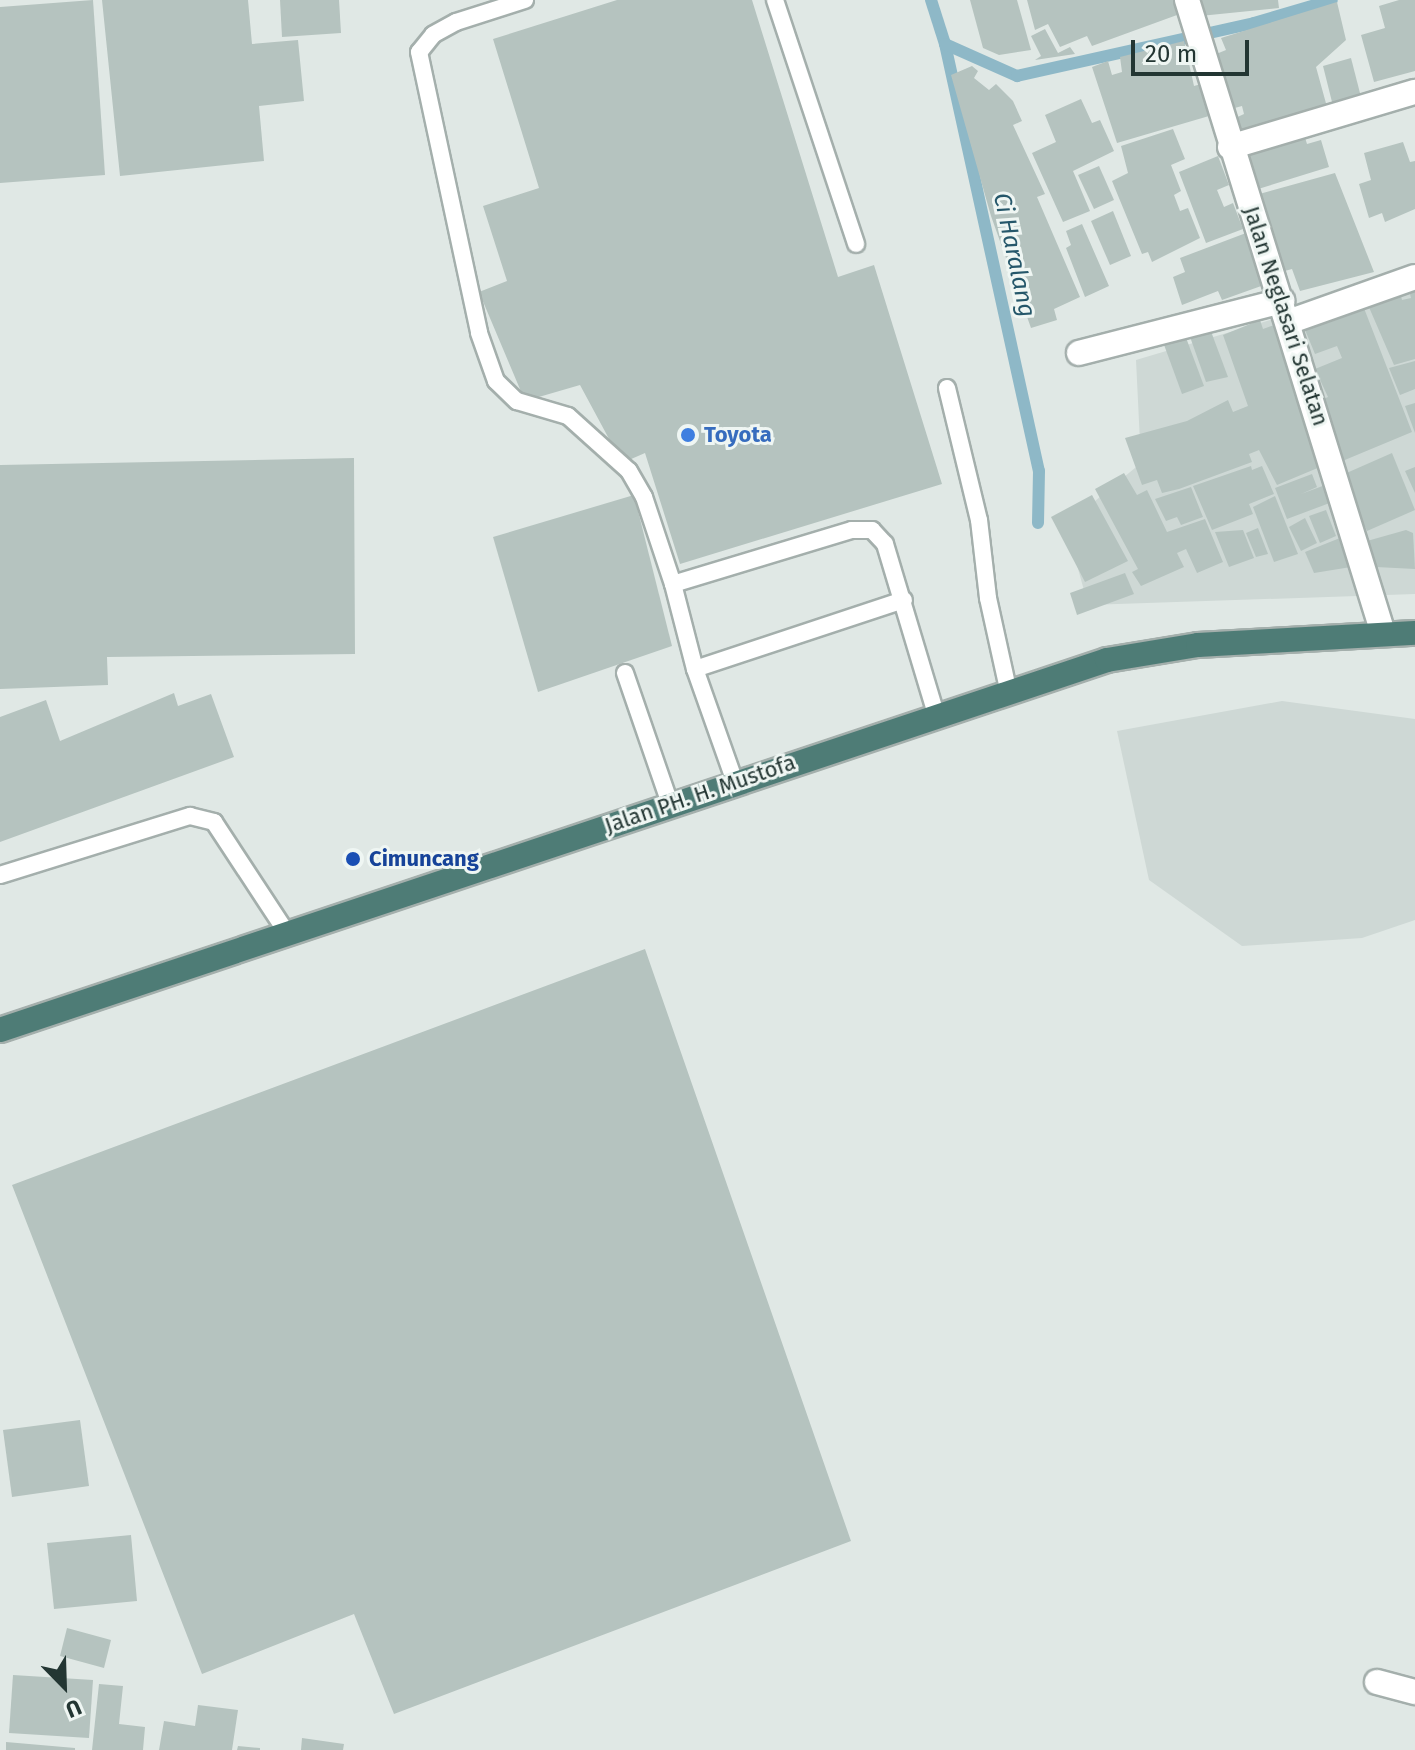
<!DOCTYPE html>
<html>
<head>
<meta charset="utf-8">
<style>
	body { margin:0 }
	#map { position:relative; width:1415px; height:1750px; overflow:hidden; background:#e0e8e5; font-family:"Fira Sans",sans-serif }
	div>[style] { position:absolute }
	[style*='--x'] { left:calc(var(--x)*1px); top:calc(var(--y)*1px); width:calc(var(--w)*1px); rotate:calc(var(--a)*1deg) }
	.built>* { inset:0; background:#ced8d5 }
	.stream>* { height:12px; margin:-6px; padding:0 6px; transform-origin:6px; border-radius:6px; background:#8eb8c7 }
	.building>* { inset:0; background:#b5c3bf }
	.roads { filter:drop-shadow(2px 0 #a4afac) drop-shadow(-2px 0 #a4afac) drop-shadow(0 2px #a4afac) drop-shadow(0 -2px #a4afac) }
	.service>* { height:16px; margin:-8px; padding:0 8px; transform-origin:8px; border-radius:8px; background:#fff }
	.minor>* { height:24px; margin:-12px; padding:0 12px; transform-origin:12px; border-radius:12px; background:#fff }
	.trunk>* { height:24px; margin:-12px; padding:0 12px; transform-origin:12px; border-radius:12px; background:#4e7c76 }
	.dots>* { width:22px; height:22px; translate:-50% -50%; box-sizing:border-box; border:4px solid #eff6f3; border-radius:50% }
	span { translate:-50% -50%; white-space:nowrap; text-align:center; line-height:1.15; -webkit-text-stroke:6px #eff6f3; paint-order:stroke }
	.street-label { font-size:22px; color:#233633 }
	.shop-label { font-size:22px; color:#366cbe; font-weight:700 }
	.left { translate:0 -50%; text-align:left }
	.transit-label { font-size:22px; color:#164399; font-weight:700 }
	.water-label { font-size:24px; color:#25576a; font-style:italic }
	.north { position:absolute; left:24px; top:1646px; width:80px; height:80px; -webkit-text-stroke:6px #eff6f3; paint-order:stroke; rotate:157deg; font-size:22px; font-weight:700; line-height:32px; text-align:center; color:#233633 }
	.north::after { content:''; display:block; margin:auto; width:28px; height:36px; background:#233633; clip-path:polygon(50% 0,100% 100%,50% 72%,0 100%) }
	.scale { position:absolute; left:1131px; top:40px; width:118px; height:36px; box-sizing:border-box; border:4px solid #233633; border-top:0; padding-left:10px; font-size:24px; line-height:28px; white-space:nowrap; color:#233633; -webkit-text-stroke:6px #eff6f3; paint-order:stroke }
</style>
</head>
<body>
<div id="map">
	<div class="built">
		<i style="clip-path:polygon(1415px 277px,1415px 594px,1088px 605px,1066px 525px,1141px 463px,1136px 360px)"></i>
		<i style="clip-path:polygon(1282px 701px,1415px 719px,1415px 920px,1362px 938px,1242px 946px,1149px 880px,1117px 731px)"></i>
	</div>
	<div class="stream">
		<i style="--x:931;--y:0;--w:46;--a:72.3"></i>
		<i style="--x:945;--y:44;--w:437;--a:77.6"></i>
		<i style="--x:1039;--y:471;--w:52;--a:91.1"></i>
		<i style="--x:945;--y:44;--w:79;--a:24"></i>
		<i style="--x:1017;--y:76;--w:243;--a:-12.6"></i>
		<i style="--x:1254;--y:23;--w:81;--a:-16.4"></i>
	</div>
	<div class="building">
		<i style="clip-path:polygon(93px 0,105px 175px,0 183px,0 7px)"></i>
		<i style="clip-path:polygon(102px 0,248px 0,252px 44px,298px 40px,304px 101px,259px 106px,264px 161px,120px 176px)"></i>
		<i style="clip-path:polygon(280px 0,339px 0,341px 33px,282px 37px)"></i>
		<i style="clip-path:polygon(617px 0,752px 0,838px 277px,874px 265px,942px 484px,680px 564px,645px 453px,622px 463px,580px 385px,525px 401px,479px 292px,507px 281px,483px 206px,539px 188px,493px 39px)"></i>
		<i style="clip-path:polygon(970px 0,1017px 0,1031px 50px,999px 55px,983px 48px)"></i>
		<i style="clip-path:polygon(1027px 0,1173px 0,1177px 15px,1092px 46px,1087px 36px,1060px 47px,1048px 24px,1035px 30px)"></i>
		<i style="clip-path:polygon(1200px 0,1278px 0,1279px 8px,1200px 16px)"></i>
		<i style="clip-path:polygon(1399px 0,1415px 0,1415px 71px,1374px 82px,1361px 35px,1385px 28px,1379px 6px)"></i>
		<i style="clip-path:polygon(1337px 2px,1346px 40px,1316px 67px,1327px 107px,1236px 133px,1231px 120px,1244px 114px,1242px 106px,1231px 109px,1209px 57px,1226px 50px,1221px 38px)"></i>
		<i style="clip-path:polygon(1045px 29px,1058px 53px,1070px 47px,1075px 54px,1035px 60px,1041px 56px,1031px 36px)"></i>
		<i style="clip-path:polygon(1184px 41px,1194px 86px,1201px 84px,1209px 116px,1117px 143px,1092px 67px,1108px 61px,1112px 75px,1122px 72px,1120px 57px)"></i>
		<i style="clip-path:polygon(1351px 58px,1361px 97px,1333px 106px,1323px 66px)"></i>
		<i style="clip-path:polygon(972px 66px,978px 71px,974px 78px,989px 90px,996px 84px,1013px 101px,1022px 121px,1013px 125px,1045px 194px,1037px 197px,1080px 297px,1054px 309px,1057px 320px,1031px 328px,991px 216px,951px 75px)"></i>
		<i style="clip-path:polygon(1081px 99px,1092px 123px,1100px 120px,1114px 151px,1073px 171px,1090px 211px,1063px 222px,1032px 153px,1056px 142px,1045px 115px)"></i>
		<i style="clip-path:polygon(1173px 129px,1185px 159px,1171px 165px,1181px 191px,1174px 195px,1180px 211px,1188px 208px,1200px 238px,1152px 262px,1148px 252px,1142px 254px,1112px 181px,1128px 173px,1121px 146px)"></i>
		<i style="clip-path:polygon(1303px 131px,1307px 144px,1321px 140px,1329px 167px,1255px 190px,1239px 146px)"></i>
		<i style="clip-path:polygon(1403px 142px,1410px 162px,1415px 161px,1415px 209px,1385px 222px,1382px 213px,1369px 218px,1359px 184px,1371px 180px,1364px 153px)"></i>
		<i style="clip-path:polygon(1218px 156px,1229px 185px,1217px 190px,1224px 207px,1233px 203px,1243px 229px,1206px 243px,1179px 172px)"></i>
		<i style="clip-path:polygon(1099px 166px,1114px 200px,1094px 209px,1078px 175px)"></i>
		<i style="clip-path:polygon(1335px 173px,1374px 272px,1300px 291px,1292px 269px,1281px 272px,1252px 196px)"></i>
		<i style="clip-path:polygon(1113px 211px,1131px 256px,1110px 265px,1091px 221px)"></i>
		<i style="clip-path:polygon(1082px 224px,1109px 286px,1085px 297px,1066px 248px,1071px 245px,1066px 231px)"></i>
		<i style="clip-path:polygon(1246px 233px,1264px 285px,1222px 300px,1218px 291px,1182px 305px,1173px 277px,1185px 272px,1180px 258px)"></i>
		<i style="clip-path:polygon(1415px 285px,1415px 359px,1394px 365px,1365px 298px,1399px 288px,1402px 300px,1411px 298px,1408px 286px)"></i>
		<i style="clip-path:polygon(1362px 303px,1412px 432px,1340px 462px,1319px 401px,1328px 397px,1315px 369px,1342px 358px,1337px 346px,1315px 354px,1303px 325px)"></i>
		<i style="clip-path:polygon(1260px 320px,1263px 329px,1280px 323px,1320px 467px,1277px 485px,1259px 450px,1249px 454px,1252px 462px,1179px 489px,1162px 493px,1157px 480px,1142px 485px,1125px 438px,1187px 421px,1228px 400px,1233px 412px,1248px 406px,1223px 335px)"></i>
		<i style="clip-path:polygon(1209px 326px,1228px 377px,1206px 382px,1189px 334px)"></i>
		<i style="clip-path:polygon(1185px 335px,1204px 386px,1182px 394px,1163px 342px)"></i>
		<i style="clip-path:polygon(1415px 361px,1415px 389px,1400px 395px,1389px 368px)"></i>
		<i style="clip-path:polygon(1415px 403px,1415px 433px,1405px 406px)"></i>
		<i style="clip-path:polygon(1392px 453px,1415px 510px,1367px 531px,1342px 475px)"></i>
		<i style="clip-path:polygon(354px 458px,355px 654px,107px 657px,108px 685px,0 689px,0 465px)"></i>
		<i style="clip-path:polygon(1251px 466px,1252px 470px,1262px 466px,1274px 494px,1249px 504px,1253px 514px,1212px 530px,1193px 486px)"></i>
		<i style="clip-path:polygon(1415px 467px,1415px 493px,1405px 471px)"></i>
		<i style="clip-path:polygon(1124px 473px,1137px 495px,1147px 490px,1167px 532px,1205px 519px,1223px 562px,1197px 573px,1186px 549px,1177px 553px,1184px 567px,1141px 586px,1132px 572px,1138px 569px,1095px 489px)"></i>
		<i style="clip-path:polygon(1312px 474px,1317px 487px,1301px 494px,1328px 484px,1335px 501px,1287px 519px,1275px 488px)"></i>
		<i style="clip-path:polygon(1191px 487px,1203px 517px,1181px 525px,1177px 517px,1166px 521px,1155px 499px)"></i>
		<i style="clip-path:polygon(634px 495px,672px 646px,538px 692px,493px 537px)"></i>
		<i style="clip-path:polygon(1092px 495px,1128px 561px,1085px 582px,1051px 517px)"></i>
		<i style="clip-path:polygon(1275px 496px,1298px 554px,1274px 562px,1253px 507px)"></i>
		<i style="clip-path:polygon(1326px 510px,1336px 536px,1320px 543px,1309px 516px)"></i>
		<i style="clip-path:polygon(1305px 518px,1317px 543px,1301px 551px,1289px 527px)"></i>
		<i style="clip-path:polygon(1258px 528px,1268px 554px,1256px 557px,1246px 533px)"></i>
		<i style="clip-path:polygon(1243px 530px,1254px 558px,1229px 567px,1215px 532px)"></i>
		<i style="clip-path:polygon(1406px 530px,1413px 533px,1415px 569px,1376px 567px,1367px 541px)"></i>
		<i style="clip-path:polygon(1345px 536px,1351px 567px,1314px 573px,1305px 552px)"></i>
		<i style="clip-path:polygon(1125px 573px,1134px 594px,1077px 615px,1070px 593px)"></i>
		<i style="clip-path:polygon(174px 693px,178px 706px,211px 694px,234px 757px,0 842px,0 717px,46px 700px,60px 741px)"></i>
		<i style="clip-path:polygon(645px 949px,851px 1541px,394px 1714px,354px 1614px,202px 1674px,12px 1185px)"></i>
		<i style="clip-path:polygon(80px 1420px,89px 1486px,12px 1497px,3px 1430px)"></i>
		<i style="clip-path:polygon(131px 1535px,137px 1601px,54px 1609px,47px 1543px)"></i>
		<i style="clip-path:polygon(67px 1628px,111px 1640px,104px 1668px,60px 1656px)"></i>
		<i style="clip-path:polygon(13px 1675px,93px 1680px,89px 1738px,9px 1733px)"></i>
		<i style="clip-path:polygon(99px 1684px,123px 1686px,119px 1724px,145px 1727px,143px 1750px,92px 1750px)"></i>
		<i style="clip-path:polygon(198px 1705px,238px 1710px,232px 1750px,159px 1750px,164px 1721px,195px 1726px)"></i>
		<i style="clip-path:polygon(302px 1738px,344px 1744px,343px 1750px,301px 1750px)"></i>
		<i style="clip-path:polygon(6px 1742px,75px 1748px,75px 1750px,6px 1750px)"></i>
		<i style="clip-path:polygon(238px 1746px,260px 1748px,260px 1750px,237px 1750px)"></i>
	</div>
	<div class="roads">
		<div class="service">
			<i style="--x:525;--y:0;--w:72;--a:162.3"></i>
			<i style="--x:456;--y:22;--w:26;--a:151"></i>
			<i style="--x:433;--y:35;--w:22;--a:129"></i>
			<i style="--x:419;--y:52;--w:287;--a:77.9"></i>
			<i style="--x:479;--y:333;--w:51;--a:70.5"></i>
			<i style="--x:496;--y:381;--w:29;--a:44"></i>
			<i style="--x:517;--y:401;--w:53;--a:16.4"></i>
			<i style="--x:568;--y:416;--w:82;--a:42"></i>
			<i style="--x:629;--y:471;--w:30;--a:60"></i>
			<i style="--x:644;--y:497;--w:92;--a:71.6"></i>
			<i style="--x:673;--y:584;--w:88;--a:75.5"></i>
			<i style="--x:695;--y:669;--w:220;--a:-18.3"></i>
			<i style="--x:775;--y:0;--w:257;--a:71.6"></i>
			<i style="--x:947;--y:388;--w:136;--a:76.4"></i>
			<i style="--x:979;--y:520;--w:79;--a:83.4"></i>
			<i style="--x:988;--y:598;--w:93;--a:77.6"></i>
			<i style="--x:673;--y:584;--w:187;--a:-16.8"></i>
			<i style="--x:852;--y:530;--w:20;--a:0"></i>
			<i style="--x:872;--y:530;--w:19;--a:47"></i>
			<i style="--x:885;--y:544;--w:177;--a:73.3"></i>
			<i style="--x:695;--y:669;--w:120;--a:70.5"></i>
			<i style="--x:625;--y:673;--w:139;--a:71"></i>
			<i style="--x:0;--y:875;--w:199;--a:-17.3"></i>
			<i style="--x:190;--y:816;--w:25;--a:14"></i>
			<i style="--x:214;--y:822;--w:133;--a:56.7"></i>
		</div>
		<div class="minor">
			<i style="--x:1187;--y:0;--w:663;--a:72.8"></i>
			<i style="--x:1230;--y:147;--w:193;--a:-16.6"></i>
			<i style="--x:1288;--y:322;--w:135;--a:-19.5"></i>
			<i style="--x:1079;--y:353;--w:210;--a:-14.4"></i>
			<i style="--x:1377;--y:1682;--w:39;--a:15"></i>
		</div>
		<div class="trunk">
			<i style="--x:0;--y:1030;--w:1167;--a:-18.48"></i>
			<i style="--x:1107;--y:660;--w:92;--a:-9.4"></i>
			<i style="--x:1198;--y:645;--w:217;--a:-3.2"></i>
		</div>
	</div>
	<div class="dots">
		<i style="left:688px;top:435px;background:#3f7fe0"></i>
		<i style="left:353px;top:859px;background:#1a4fb4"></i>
	</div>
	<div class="street-label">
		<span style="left:1286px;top:316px;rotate:72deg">Jalan Neglasari Selatan</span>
		<span style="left:700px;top:794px;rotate:-19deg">Jalan PH. H. Mustofa</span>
	</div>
	<div class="shop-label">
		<span class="left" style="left:704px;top:435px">Toyota</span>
	</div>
	<div class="transit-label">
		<span class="left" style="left:369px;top:859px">Cimuncang</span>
	</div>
	<div class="water-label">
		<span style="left:1014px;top:255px;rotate:78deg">Ci Haralang</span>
	</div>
	<div class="north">U</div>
	<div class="scale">20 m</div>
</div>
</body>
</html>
